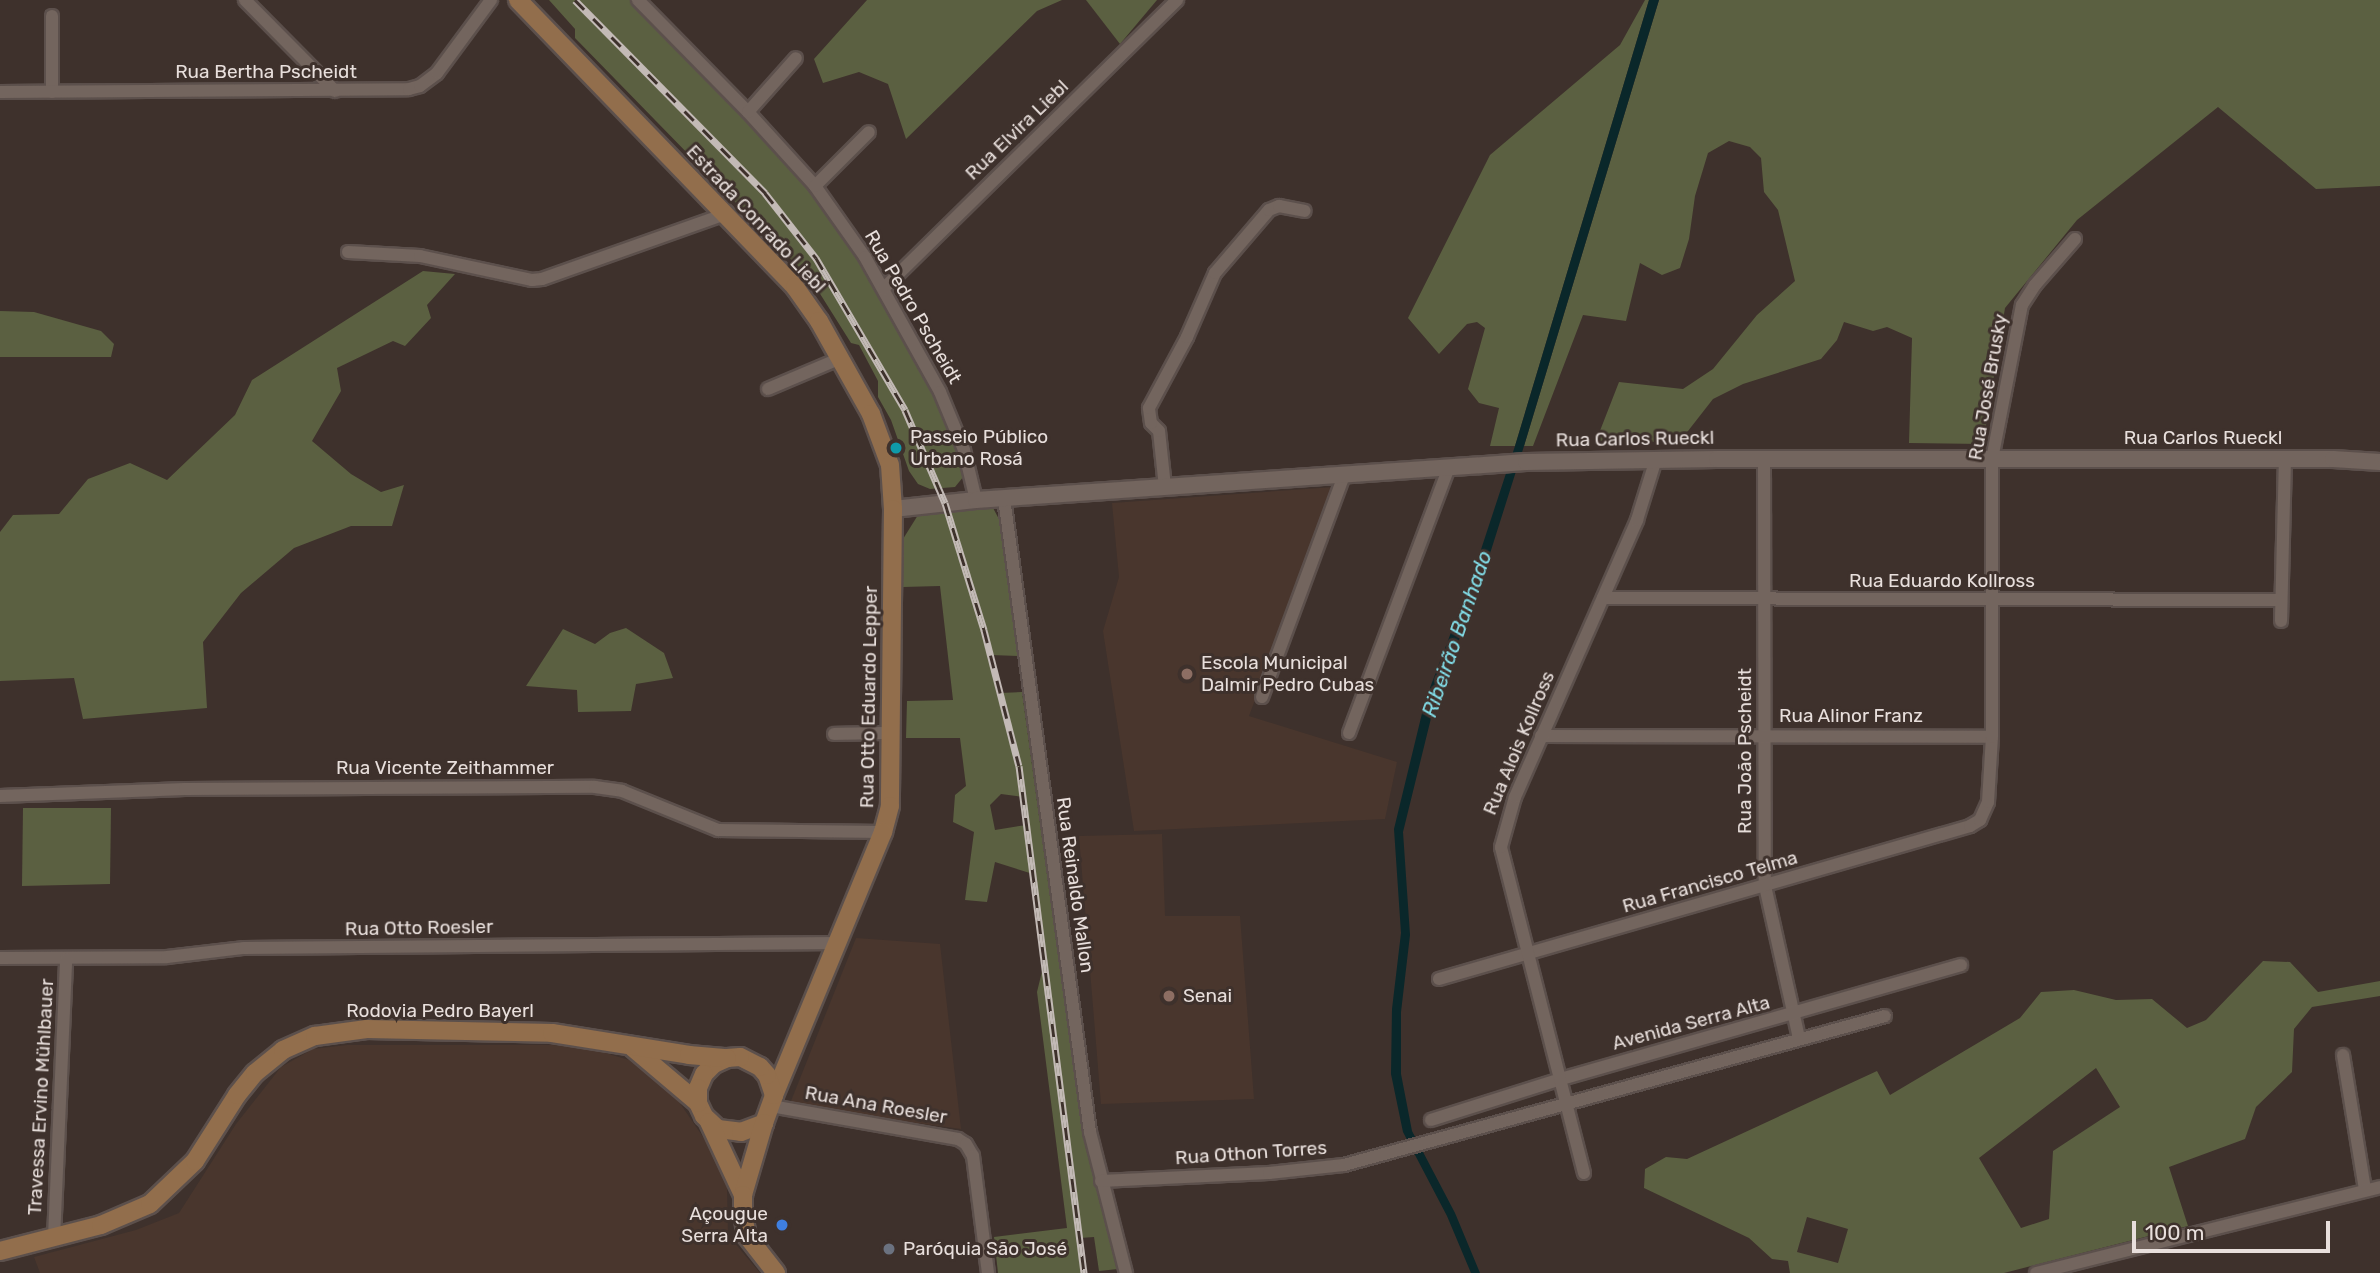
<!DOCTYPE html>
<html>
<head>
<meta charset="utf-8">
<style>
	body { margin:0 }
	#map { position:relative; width:2380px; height:1273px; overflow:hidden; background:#3e312c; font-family:Rubik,sans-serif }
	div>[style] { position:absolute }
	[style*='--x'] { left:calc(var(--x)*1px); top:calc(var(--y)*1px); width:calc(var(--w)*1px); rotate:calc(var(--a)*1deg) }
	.built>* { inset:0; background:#49362d }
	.green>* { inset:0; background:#5b6041 }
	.water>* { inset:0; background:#0a272a }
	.roads { filter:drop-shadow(2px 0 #5c504c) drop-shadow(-2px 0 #5c504c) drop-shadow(0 2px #5c504c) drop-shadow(0 -2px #5c504c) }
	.minor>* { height:12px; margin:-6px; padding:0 6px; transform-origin:6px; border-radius:6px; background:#73655e }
	.tertiary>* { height:16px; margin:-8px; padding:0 8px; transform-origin:8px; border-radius:8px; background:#73655e }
	.secondary>* { height:18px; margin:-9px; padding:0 9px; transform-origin:9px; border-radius:9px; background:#926e4c }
	.rail>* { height:7px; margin-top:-3.5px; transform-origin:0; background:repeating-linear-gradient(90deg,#3e312c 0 13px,#c3bab6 0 26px); box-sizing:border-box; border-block:2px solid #c3bab6 }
	.dots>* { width:19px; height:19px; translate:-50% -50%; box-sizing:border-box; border:4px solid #3e312c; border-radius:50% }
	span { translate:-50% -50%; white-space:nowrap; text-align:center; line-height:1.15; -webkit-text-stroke:6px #3e312c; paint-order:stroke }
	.street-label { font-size:19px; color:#e8dfdc }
	.poi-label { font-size:19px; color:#e8dfdc }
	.left { translate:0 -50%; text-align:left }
	.right { translate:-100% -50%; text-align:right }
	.water-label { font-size:21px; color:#82dde8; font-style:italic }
	.scale { position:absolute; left:2132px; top:1221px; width:198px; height:32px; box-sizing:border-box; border:4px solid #e8dfdc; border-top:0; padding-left:9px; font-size:21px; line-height:24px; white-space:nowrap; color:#e8dfdc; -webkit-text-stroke:5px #3e312c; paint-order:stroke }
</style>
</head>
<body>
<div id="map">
	<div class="built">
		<i style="clip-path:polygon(1334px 487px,1249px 716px,1397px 762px,1385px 819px,1134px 831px,1103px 631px,1119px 577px,1112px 503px)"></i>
		<i style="clip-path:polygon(1162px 834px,1165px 916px,1240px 916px,1254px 1099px,1101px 1104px,1079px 836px)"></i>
		<i style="clip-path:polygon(856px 938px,940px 944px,961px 1129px,789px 1106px)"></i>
		<i style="clip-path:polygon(347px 1045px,552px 1045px,592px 1049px,629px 1060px,675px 1096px,712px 1150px,727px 1186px,728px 1235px,760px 1273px,40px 1273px,34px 1257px,136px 1230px,179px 1213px,236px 1124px,281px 1067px,313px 1049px)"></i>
	</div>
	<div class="green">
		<i style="clip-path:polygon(549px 0,638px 0,815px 186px,940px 392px,968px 471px,955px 487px,930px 489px,918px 484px,909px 471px,891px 420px,878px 397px,878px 381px,859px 345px,851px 343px,812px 281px,575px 38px,575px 29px)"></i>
		<i style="clip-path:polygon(867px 0,1062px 0,1037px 11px,906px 139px,888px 84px,859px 72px,823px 83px,814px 59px)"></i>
		<i style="clip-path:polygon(1086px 0,1157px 0,1120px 44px)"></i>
		<i style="clip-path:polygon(1645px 0,1649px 0,1515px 446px,1490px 446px,1499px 408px,1479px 403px,1468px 389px,1485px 328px,1477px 322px,1467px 324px,1439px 354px,1408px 318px,1490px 155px,1620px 45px)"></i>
		<i style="clip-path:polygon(1659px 0,2380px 0,2380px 186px,2316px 189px,2218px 107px,2077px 220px,2005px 308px,1983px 444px,1909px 443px,1912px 338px,1887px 327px,1873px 331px,1844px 322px,1837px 340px,1821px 359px,1743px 384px,1713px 399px,1688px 431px,1671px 442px,1596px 441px,1619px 382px,1683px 389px,1713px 369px,1757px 315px,1795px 281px,1778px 210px,1764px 192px,1761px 158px,1750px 147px,1729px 141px,1708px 153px,1695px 196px,1689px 239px,1680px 268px,1662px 275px,1640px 263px,1626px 321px,1583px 315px,1533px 446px,1524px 446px)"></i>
		<i style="clip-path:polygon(423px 271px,455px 274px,427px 305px,431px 318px,405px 346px,393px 341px,337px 368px,341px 391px,312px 441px,351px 474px,381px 492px,404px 485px,392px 526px,351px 526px,294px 548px,241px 593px,203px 642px,207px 708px,83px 719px,74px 678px,0 681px,0 532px,13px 515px,59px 514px,88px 479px,130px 463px,167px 480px,235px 415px,252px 380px)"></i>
		<i style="clip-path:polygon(0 311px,34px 312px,101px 331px,114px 344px,111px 357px,0 357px)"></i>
		<i style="clip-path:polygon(evenodd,992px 506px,1000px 521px,1018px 656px,991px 655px,1000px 693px,1022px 692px,1081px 1123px,1118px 1269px,1099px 1271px,1094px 1237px,1080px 1238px,1084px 1273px,998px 1273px,994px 1237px,1067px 1228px,1037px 992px,1045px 959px,1033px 874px,995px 862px,987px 902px,965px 900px,974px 832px,953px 822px,955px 795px,966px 786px,960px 738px,906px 738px,907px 701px,953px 700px,940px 586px,903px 587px,903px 539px,918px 515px,931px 508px,992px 506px,1001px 794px,1023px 797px,1026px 825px,995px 830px,990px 805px,1001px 794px)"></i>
		<i style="clip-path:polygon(626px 628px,664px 653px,673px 678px,636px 684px,631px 711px,578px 712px,577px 690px,526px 686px,563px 629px,595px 644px,610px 633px)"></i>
		<i style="clip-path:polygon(23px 808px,111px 808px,110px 884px,22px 886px)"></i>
		<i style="clip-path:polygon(evenodd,2263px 961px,2290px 962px,2318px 992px,2380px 981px,2380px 996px,2312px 1007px,2294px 1029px,2292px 1072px,2256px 1107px,2245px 1139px,2169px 1167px,2188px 1226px,2004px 1273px,1790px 1273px,1788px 1261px,1772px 1259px,1749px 1238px,1644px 1188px,1645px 1169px,1666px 1157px,1687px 1159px,1877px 1071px,1890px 1095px,2020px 1018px,2041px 992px,2074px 990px,2116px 1000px,2152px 999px,2187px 1028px,2206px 1020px,2263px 961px,2096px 1068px,2120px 1107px,2053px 1151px,2049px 1219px,2021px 1228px,1979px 1158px,2096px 1068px,2263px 961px,1807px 1217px,1848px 1229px,1838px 1263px,1797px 1252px,1807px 1217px)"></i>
	</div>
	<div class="water">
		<i style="clip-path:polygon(1649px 0,1659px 0,1524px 446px,1481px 582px,1434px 706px,1403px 832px,1410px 935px,1401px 1012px,1401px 1074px,1412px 1131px,1455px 1213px,1480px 1273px,1471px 1273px,1447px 1216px,1403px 1132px,1391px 1074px,1392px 1009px,1401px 933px,1394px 829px,1425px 701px,1472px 577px,1515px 446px)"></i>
	</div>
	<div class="roads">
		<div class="minor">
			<i style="--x:245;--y:0;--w:128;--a:45.3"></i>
			<i style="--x:638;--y:0;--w:157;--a:45.5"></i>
			<i style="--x:748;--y:112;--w:100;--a:47.8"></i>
			<i style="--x:815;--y:186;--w:87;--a:54.8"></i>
			<i style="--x:865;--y:257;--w:154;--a:60.9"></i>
			<i style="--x:940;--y:392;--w:63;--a:67.5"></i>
			<i style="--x:964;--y:450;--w:51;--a:76.5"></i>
			<i style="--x:52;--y:16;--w:76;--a:90"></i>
			<i style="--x:0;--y:92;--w:409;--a:-0.4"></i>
			<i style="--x:409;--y:89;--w:11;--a:-15"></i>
			<i style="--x:420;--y:86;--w:21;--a:-37"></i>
			<i style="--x:437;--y:73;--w:91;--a:-53.5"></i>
			<i style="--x:748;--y:112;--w:72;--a:-48.4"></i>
			<i style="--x:815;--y:186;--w:76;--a:-45"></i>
			<i style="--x:348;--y:252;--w:72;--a:3.2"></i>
			<i style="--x:420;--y:256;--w:115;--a:12.1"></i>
			<i style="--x:532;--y:280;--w:10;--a:-6"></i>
			<i style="--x:542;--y:279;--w:195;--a:-19.5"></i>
			<i style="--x:884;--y:288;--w:411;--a:-44.5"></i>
			<i style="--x:768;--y:389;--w:79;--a:-23"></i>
			<i style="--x:1764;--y:459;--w:427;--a:89.9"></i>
			<i style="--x:1765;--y:886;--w:156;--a:77.4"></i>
			<i style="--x:1165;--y:487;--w:56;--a:-96.1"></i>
			<i style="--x:1159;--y:431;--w:11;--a:-135"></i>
			<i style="--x:1151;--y:423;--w:15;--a:-98"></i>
			<i style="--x:1149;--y:408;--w:81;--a:-61.8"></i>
			<i style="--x:1187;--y:337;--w:70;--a:-66.4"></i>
			<i style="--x:1215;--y:273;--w:83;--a:-49.4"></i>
			<i style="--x:1269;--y:210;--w:11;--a:-22"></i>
			<i style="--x:1279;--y:206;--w:26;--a:11"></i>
			<i style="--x:1004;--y:498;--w:640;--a:82.28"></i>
			<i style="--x:1090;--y:1132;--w:146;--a:75.7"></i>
			<i style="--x:1603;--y:598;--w:678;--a:0.17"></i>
			<i style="--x:2281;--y:621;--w:162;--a:-88.6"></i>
			<i style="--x:1262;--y:697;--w:237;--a:-69.7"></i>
			<i style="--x:1349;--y:733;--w:284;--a:-69.4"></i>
			<i style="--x:834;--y:734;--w:59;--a:-1"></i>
			<i style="--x:1541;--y:736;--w:451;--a:0.1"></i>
			<i style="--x:0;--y:796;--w:185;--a:-2.2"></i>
			<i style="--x:185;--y:789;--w:410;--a:-0.3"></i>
			<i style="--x:595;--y:787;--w:27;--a:8"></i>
			<i style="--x:622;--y:791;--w:104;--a:22.1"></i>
			<i style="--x:718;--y:830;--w:165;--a:0.7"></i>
			<i style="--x:0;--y:958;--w:167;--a:-0.3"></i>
			<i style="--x:167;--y:957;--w:78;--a:-6.7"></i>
			<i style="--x:244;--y:948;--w:595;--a:-0.48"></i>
			<i style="--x:1439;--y:979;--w:553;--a:-16.07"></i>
			<i style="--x:1970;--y:826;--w:12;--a:-31"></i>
			<i style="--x:1980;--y:820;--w:20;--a:-66"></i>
			<i style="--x:1988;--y:802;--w:65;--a:-86.5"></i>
			<i style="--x:1992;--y:737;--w:278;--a:-90"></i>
			<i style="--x:1992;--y:459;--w:157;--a:-79"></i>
			<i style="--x:2022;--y:305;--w:24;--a:-57"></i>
			<i style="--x:2035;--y:285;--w:61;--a:-49"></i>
			<i style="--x:2343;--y:1055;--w:137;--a:80.7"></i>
			<i style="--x:771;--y:1106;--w:190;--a:10"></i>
			<i style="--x:958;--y:1139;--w:9;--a:32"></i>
			<i style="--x:966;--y:1144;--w:14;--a:60"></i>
			<i style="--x:973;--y:1156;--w:118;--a:82.7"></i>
			<i style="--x:1431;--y:1120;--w:136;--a:-17.5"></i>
			<i style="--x:1561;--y:1079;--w:416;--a:-15.9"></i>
			<i style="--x:1584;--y:1173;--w:336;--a:-104.3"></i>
			<i style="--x:1501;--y:847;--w:52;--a:-74.4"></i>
			<i style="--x:1515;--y:797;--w:303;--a:-66.2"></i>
			<i style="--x:1637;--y:520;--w:64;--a:-72.7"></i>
			<i style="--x:1101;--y:1181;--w:168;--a:-2.7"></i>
			<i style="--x:1269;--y:1173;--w:75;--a:-6.1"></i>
			<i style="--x:1344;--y:1165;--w:561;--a:-15.4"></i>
			<i style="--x:54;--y:1238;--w:279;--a:-87.5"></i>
			<i style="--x:2036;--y:1273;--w:355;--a:-14"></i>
		</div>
		<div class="tertiary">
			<i style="--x:893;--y:509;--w:83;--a:-6.2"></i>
			<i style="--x:976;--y:500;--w:551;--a:-3.95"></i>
			<i style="--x:1526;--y:462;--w:191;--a:-0.9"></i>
			<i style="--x:1717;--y:459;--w:616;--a:0"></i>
			<i style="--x:2333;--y:459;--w:47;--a:3.7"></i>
		</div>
		<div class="secondary">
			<i style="--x:518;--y:0;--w:399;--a:46"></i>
			<i style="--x:795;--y:287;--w:42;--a:54.8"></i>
			<i style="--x:819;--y:321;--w:107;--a:60.8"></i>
			<i style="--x:871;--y:414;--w:54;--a:69.6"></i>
			<i style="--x:890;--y:465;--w:44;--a:86.1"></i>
			<i style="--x:893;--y:509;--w:297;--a:90.6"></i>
			<i style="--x:890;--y:806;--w:27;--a:105"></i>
			<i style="--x:883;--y:832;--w:285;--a:112.5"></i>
			<i style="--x:633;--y:1048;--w:85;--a:40.2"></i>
			<i style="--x:698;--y:1103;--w:14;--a:65"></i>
			<i style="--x:704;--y:1116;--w:19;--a:43"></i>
			<i style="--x:718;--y:1129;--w:23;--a:7"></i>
			<i style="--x:741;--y:1132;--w:25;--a:-21"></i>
			<i style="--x:764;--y:1123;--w:30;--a:-70"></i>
			<i style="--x:774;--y:1095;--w:21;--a:-109"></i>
			<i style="--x:767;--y:1075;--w:11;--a:-131"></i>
			<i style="--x:760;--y:1067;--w:22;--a:-153"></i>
			<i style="--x:740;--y:1057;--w:13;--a:176"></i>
			<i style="--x:727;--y:1058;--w:14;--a:155"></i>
			<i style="--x:714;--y:1064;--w:14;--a:135"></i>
			<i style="--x:704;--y:1074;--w:15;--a:113"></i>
			<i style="--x:698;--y:1088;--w:15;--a:90"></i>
			<i style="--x:709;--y:1122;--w:81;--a:65"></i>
			<i style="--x:764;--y:1123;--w:75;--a:106.3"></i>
			<i style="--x:743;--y:1195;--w:19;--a:90"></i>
			<i style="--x:743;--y:1214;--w:22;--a:80"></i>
			<i style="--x:747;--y:1236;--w:47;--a:51.9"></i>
			<i style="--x:0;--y:1251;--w:104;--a:-14.4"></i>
			<i style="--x:101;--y:1225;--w:53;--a:-23.2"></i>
			<i style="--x:150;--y:1204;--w:62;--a:-43.7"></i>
			<i style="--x:195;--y:1161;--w:78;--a:-57.5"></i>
			<i style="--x:237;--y:1095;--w:28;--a:-51"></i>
			<i style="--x:255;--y:1073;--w:36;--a:-39"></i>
			<i style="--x:283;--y:1050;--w:35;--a:-24"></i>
			<i style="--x:315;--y:1036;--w:52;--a:-7.7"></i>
			<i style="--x:367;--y:1029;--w:185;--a:1.2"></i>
			<i style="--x:552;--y:1033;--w:139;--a:9.1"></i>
			<i style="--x:689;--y:1055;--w:38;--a:5"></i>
		</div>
	</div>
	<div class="rail">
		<i style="--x:575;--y:0;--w:271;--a:45.4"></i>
		<i style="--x:765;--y:193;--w:83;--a:51.9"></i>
		<i style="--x:816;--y:258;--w:176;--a:59.6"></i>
		<i style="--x:905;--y:410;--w:101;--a:66.7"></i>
		<i style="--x:945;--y:503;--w:133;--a:72.9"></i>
		<i style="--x:984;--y:630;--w:140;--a:75.6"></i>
		<i style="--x:1019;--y:766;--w:511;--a:82.69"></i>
	</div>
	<div class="dots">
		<i style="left:896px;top:448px;background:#0f9aa8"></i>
		<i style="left:1187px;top:674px;background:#8d6e63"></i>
		<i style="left:1169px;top:996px;background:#8d6e63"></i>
		<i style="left:782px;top:1225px;background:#3f7fe0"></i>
		<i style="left:889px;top:1249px;background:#6b7280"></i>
	</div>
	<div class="street-label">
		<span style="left:266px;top:72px">Rua Bertha Pscheidt</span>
		<span style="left:1017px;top:130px;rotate:-44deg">Rua Elvira Liebl</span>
		<span style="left:756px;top:219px;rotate:47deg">Estrada Conrado Liebl</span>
		<span style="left:913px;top:307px;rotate:60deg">Rua Pedro Pscheidt</span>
		<span style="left:1988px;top:387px;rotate:-80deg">Rua José Brusky</span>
		<span style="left:2203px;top:438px">Rua Carlos Rueckl</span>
		<span style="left:1635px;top:439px;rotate:-1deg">Rua Carlos Rueckl</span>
		<span style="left:1942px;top:581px">Rua Eduardo Kollross</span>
		<span style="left:869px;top:697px;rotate:-89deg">Rua Otto Eduardo Lepper</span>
		<span style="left:1851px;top:716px">Rua Alinor Franz</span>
		<span style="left:1519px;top:743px;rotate:-67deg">Rua Alois Kollross</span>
		<span style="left:1745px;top:751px;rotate:-90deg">Rua João Pscheidt</span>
		<span style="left:445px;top:768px">Rua Vicente Zeithammer</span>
		<span style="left:1710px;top:882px;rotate:-16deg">Rua Francisco Telma</span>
		<span style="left:1075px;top:885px;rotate:82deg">Rua Reinaldo Mallon</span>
		<span style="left:419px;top:928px;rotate:-1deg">Rua Otto Roesler</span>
		<span style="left:440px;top:1011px">Rodovia Pedro Bayerl</span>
		<span style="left:1691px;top:1023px;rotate:-15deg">Avenida Serra Alta</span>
		<span style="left:41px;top:1097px;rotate:-87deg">Travessa Ervino Mühlbauer</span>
		<span style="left:876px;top:1105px;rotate:10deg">Rua Ana Roesler</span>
		<span style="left:1251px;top:1153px;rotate:-4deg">Rua Othon Torres</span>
	</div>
	<div class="poi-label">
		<span class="left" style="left:910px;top:448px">Passeio Público<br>Urbano Rosá</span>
		<span class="left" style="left:1201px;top:674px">Escola Municipal<br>Dalmir Pedro Cubas</span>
		<span class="left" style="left:1183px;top:996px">Senai</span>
		<span class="right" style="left:768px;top:1225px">Açougue<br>Serra Alta</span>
		<span class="left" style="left:903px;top:1249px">Paróquia São José</span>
	</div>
	<div class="water-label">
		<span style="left:1457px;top:634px;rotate:-71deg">Ribeirão Banhado</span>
	</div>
	<div class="scale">100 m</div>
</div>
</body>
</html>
